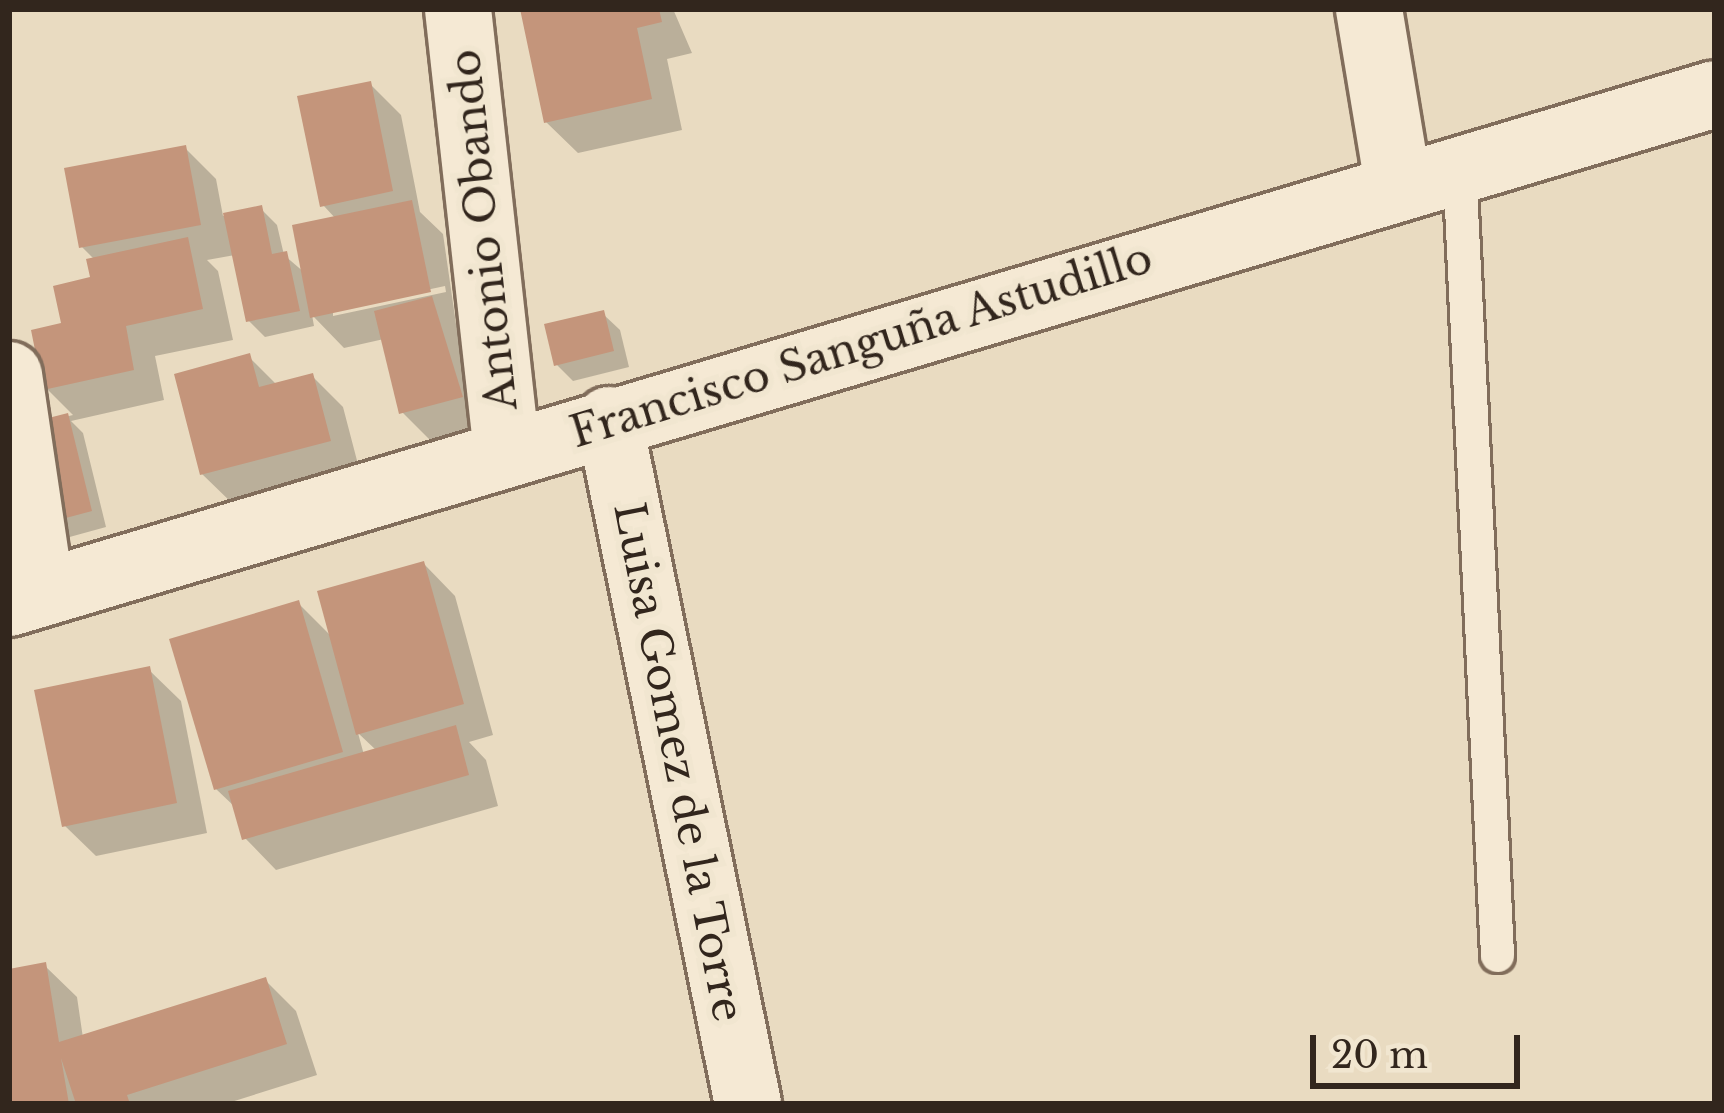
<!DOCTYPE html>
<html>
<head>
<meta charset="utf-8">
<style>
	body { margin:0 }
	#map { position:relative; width:1724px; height:1113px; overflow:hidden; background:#e9dbc1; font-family:"Libre Baskerville",serif }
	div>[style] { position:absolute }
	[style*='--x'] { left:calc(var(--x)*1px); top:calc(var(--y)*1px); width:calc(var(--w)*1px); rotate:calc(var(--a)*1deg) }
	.shadow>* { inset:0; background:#0003 }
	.building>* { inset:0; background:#c4957b }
	.roads { filter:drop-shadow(3px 0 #816d5b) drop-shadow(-3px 0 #816d5b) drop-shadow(0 3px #816d5b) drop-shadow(0 -3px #816d5b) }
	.service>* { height:33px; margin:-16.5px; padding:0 16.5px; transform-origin:16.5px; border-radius:16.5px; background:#f5e9d4 }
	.minor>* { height:66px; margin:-33px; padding:0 33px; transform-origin:33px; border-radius:33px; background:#f5e9d4 }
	span { translate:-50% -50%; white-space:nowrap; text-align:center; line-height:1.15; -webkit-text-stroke:12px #f1e6d0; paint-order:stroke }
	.street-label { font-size:42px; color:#32261d }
	.frame { position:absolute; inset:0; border:12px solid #32261d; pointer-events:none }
	.scale { position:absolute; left:1310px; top:1035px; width:210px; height:54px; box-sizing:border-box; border:6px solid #32261d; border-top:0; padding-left:15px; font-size:36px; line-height:42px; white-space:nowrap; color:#32261d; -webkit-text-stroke:9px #f1e6d0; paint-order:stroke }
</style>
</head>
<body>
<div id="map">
	<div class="shadow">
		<i style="clip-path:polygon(523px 9px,673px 9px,692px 53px,667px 59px,682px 130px,578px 153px,546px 122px)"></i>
		<i style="clip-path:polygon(evenodd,370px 84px,401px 115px,420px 212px,443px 234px,456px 324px,492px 428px,433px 443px,402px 412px,384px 339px,344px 348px,312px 315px,314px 326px,265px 337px,249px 321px,235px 255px,207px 260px,218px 271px,233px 340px,155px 356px,164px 400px,71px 421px,83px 433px,106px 527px,66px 538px,28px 426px,73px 415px,46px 388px,64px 326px,94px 280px,95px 260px,82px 247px,185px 148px,216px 179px,223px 216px,261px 209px,277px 225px,284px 255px,305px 273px,336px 219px,323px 205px,370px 84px,445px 286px,446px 292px,333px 316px,333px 310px,445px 286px)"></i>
		<i style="clip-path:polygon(603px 314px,620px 330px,629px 367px,573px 381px,557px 365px)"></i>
		<i style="clip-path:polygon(249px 357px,277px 385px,312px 376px,343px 407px,360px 472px,234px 505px,202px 474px)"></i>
		<i style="clip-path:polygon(evenodd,424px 564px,455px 596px,493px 735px,469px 742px,486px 760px,498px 806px,276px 870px,245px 838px,236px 808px,216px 789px,298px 603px,333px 638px,424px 564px,358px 733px,377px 751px,364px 755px,358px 733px)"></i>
		<i style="clip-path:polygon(149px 670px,181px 701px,207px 833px,96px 856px,64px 825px)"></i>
		<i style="clip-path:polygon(45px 966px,77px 997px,83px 1038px,265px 980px,296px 1011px,317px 1075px,225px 1104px,9px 1104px,9px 972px)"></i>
	</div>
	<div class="building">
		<i style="clip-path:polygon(520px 9px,659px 9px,662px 22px,637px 28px,652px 99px,544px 123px)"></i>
		<i style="clip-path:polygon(371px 81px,393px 191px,320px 207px,297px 96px)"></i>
		<i style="clip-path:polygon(186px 145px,201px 225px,79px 248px,64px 168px)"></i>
		<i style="clip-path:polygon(412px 200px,431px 292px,310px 318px,292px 225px)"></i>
		<i style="clip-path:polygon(262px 205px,272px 254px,287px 251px,300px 311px,246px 322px,223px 213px)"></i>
		<i style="clip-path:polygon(188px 237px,203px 309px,126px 326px,134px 370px,43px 390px,31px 330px,61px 323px,53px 286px,90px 277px,86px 259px)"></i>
		<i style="clip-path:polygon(432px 296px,463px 397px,399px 414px,374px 311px)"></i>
		<i style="clip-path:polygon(604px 310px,614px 351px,554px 366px,544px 324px)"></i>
		<i style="clip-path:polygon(250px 353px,259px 387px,313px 373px,331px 441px,200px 475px,174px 374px)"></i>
		<i style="clip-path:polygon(68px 413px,92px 511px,47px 523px,21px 425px)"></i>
		<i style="clip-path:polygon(424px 561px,464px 704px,356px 735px,317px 591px)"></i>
		<i style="clip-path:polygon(299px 600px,343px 752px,214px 790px,169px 639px)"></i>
		<i style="clip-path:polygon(150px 666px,177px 803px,62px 827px,34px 690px)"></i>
		<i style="clip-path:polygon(456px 725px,469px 775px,242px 840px,228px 791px)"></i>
		<i style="clip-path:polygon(46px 962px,59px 1042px,266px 977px,287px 1044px,127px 1095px,130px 1104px,76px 1104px,61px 1058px,69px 1104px,9px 1104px,9px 969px)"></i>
	</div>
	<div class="roads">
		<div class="service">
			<i style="--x:1459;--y:166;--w:790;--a:87.24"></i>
		</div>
		<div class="minor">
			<i style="--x:458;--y:9;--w:445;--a:83.7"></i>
			<i style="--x:1369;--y:9;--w:177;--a:80.6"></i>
			<i style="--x:9;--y:375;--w:220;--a:81.6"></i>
			<i style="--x:609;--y:420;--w:698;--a:78.51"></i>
			<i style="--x:9;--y:603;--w:1780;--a:-16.61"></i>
		</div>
	</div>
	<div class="street-label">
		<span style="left:483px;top:230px;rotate:-96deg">Antonio Obando</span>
		<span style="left:861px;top:345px;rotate:-17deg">Francisco Sanguña Astudillo</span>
		<span style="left:679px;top:762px;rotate:79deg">Luisa Gomez de la Torre</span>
	</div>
	<div class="frame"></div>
	<div class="scale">20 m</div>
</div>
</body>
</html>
